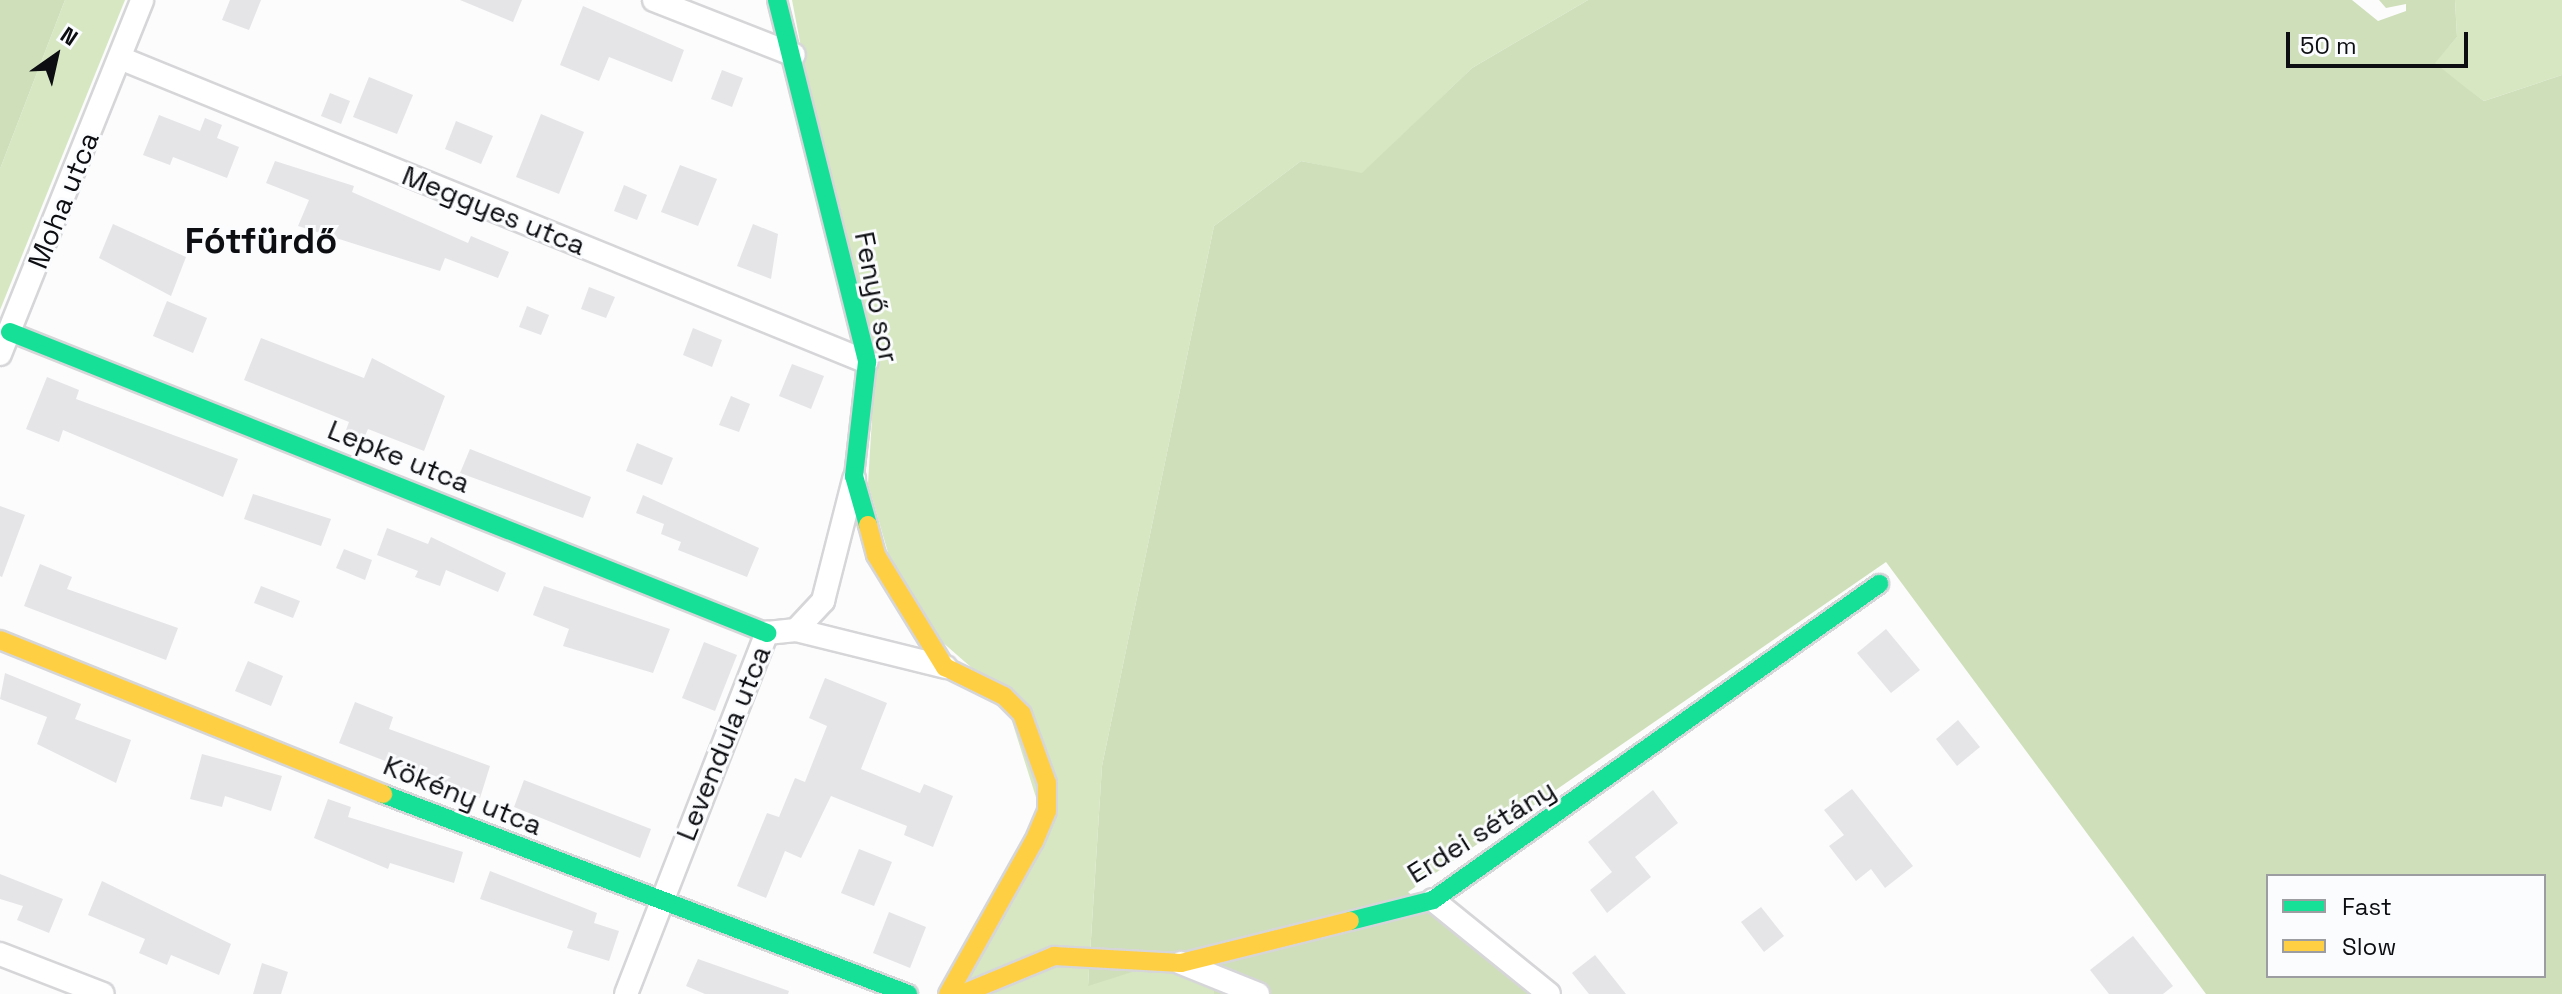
<!DOCTYPE html>
<html>
<head>
<meta charset="utf-8">
<style>
	body { margin:0 }
	#map { position:relative; width:2562px; height:994px; overflow:hidden; background:#fcfcfd; font-family:"Space Grotesk",sans-serif }
	div>[style] { position:absolute }
	[style*='--x'] { left:calc(var(--x)*1px); top:calc(var(--y)*1px); width:calc(var(--w)*1px); rotate:calc(var(--a)*1deg) }
	.green>* { inset:0; background:#d6e7c2 }
	.forest>* { inset:0; background:#cfdfba }
	.building>* { inset:0; background:#e5e4e7 }
	.roads { filter:drop-shadow(2px 0 #d6d6d9) drop-shadow(-2px 0 #d6d6d9) drop-shadow(0 2px #d6d6d9) drop-shadow(0 -2px #d6d6d9) }
	.street>* { height:22px; margin:-11px; padding:0 11px; transform-origin:11px; border-radius:11px; background:#fff }
	.fast>* { height:18px; margin:-9px; padding:0 9px; transform-origin:9px; border-radius:9px; background:#16e098 }
	.slow>* { height:18px; margin:-9px; padding:0 9px; transform-origin:9px; border-radius:9px; background:#ffcf43 }
	span { translate:-50% -50%; white-space:nowrap; text-align:center; line-height:1.15; -webkit-text-stroke:6px #fbfcfe; paint-order:stroke }
	.street-label { font-size:28px; color:#0d0e12 }
	.district-label { font-size:36px; color:#0d0e12; font-weight:700 }
	.legend { position:absolute; left:2266px; top:874px; width:280px; height:104px; box-sizing:border-box; background:#fbfcfe; border:2px solid #9c9da0; margin:0; padding:10px 14px; list-style:none; font-size:24px; color:#0d0e12 }
	.legend li { display:flex; align-items:center; gap:16px; height:40px }
	.legend b { width:40px; border:2px solid #9c9da0 }
	.north { position:absolute; left:16px; top:16px; width:80px; height:80px; -webkit-text-stroke:6px #fbfcfe; paint-order:stroke; rotate:34deg; font-size:22px; font-weight:700; line-height:32px; text-align:center; color:#0d0e12 }
	.north::after { content:''; display:block; margin:auto; width:28px; height:36px; background:#0d0e12; clip-path:polygon(50% 0,100% 100%,50% 72%,0 100%) }
	.scale { position:absolute; left:2286px; top:32px; width:182px; height:36px; box-sizing:border-box; border:4px solid #0d0e12; border-top:0; padding-left:10px; font-size:24px; line-height:28px; white-space:nowrap; color:#0d0e12; -webkit-text-stroke:6px #fbfcfe; paint-order:stroke }
</style>
</head>
<body>
<div id="map">
	<div class="green">
		<i style="clip-path:polygon(65px 0,125px 0,0 310px,0 169px)"></i>
		<i style="clip-path:polygon(792px 0,1588px 0,1472px 68px,1362px 174px,1301px 161px,1214px 226px,1102px 766px,1088px 985px,1212px 947px,1214px 994px,952px 994px,1040px 810px,1004px 696px,917px 620px,891px 563px,868px 484px,872px 418px)"></i>
		<i style="clip-path:polygon(2455px 0,2562px 0,2562px 75px,2484px 101px,2464px 87px,2434px 63px,2457px 37px)"></i>
	</div>
	<div class="forest">
		<i style="clip-path:polygon(0 0,65px 0,0 169px)"></i>
		<i style="clip-path:polygon(evenodd,1588px 0,2352px 0,2378px 21px,2406px 11px,2406px 4px,2386px 8px,2379px 0,2455px 0,2457px 37px,2435px 63px,2465px 87px,2484px 101px,2562px 75px,2562px 994px,2206px 994px,1886px 562px,1408px 892px,1532px 994px,1214px 994px,1211px 947px,1088px 986px,1102px 766px,1214px 226px,1301px 161px,1362px 173px,1472px 68px,1588px 0,2268px 876px,2544px 876px,2544px 976px,2268px 976px,2268px 876px)"></i>
	</div>
	<div class="building">
		<i style="clip-path:polygon(230px 0,261px 0,249px 30px,222px 20px)"></i>
		<i style="clip-path:polygon(460px 0,522px 0,513px 22px)"></i>
		<i style="clip-path:polygon(583px 6px,684px 50px,672px 82px,609px 57px,599px 81px,560px 65px)"></i>
		<i style="clip-path:polygon(722px 70px,743px 78px,732px 107px,711px 99px)"></i>
		<i style="clip-path:polygon(369px 77px,413px 95px,397px 134px,353px 117px)"></i>
		<i style="clip-path:polygon(330px 93px,350px 101px,341px 124px,321px 116px)"></i>
		<i style="clip-path:polygon(541px 114px,584px 132px,559px 194px,516px 177px)"></i>
		<i style="clip-path:polygon(159px 115px,200px 131px,205px 118px,222px 125px,217px 138px,239px 147px,227px 178px,173px 157px,170px 165px,143px 155px)"></i>
		<i style="clip-path:polygon(456px 121px,493px 136px,481px 164px,445px 149px)"></i>
		<i style="clip-path:polygon(275px 161px,354px 186px,352px 192px,468px 243px,471px 236px,509px 252px,498px 278px,445px 258px,440px 271px,298px 226px,309px 200px,266px 183px)"></i>
		<i style="clip-path:polygon(680px 165px,717px 179px,698px 226px,661px 212px)"></i>
		<i style="clip-path:polygon(624px 185px,647px 195px,637px 220px,614px 211px)"></i>
		<i style="clip-path:polygon(113px 224px,186px 257px,171px 296px,99px 258px)"></i>
		<i style="clip-path:polygon(753px 224px,778px 234px,771px 279px,737px 266px)"></i>
		<i style="clip-path:polygon(589px 287px,615px 297px,606px 318px,581px 309px)"></i>
		<i style="clip-path:polygon(167px 301px,207px 318px,193px 353px,153px 336px)"></i>
		<i style="clip-path:polygon(527px 306px,549px 315px,541px 335px,519px 327px)"></i>
		<i style="clip-path:polygon(693px 328px,722px 340px,712px 367px,683px 355px)"></i>
		<i style="clip-path:polygon(261px 338px,364px 378px,372px 358px,445px 396px,424px 451px,368px 429px,364px 438px,346px 430px,349px 422px,244px 380px)"></i>
		<i style="clip-path:polygon(792px 364px,824px 376px,811px 409px,779px 396px)"></i>
		<i style="clip-path:polygon(47px 377px,79px 390px,76px 399px,238px 459px,223px 497px,63px 430px,59px 442px,26px 429px)"></i>
		<i style="clip-path:polygon(731px 396px,750px 404px,739px 432px,719px 425px)"></i>
		<i style="clip-path:polygon(637px 443px,673px 458px,662px 485px,626px 471px)"></i>
		<i style="clip-path:polygon(470px 449px,591px 497px,583px 518px,460px 473px)"></i>
		<i style="clip-path:polygon(253px 494px,331px 519px,321px 546px,244px 519px)"></i>
		<i style="clip-path:polygon(643px 495px,759px 548px,747px 577px,678px 550px,681px 542px,661px 534px,664px 524px,636px 513px)"></i>
		<i style="clip-path:polygon(0 506px,25px 515px,2px 577px,0 576px)"></i>
		<i style="clip-path:polygon(387px 528px,428px 544px,431px 537px,506px 573px,498px 592px,446px 570px,440px 586px,415px 577px,418px 571px,377px 555px)"></i>
		<i style="clip-path:polygon(344px 549px,372px 560px,365px 580px,336px 568px)"></i>
		<i style="clip-path:polygon(40px 564px,72px 577px,67px 589px,178px 628px,166px 660px,24px 606px)"></i>
		<i style="clip-path:polygon(261px 586px,300px 601px,293px 618px,254px 603px)"></i>
		<i style="clip-path:polygon(544px 586px,670px 629px,653px 673px,563px 646px,569px 629px,533px 615px)"></i>
		<i style="clip-path:polygon(1886px 629px,1920px 670px,1891px 693px,1857px 653px)"></i>
		<i style="clip-path:polygon(704px 642px,737px 655px,715px 711px,682px 698px)"></i>
		<i style="clip-path:polygon(248px 661px,283px 676px,271px 706px,235px 691px)"></i>
		<i style="clip-path:polygon(5px 673px,81px 704px,75px 719px,131px 740px,116px 783px,37px 744px,47px 717px,0 699px)"></i>
		<i style="clip-path:polygon(825px 678px,887px 703px,861px 769px,920px 793px,924px 784px,953px 796px,933px 847px,904px 835px,907px 826px,831px 796px,801px 858px,785px 851px,766px 898px,737px 886px,767px 813px,779px 817px,795px 778px,805px 782px,827px 726px,809px 718px)"></i>
		<i style="clip-path:polygon(355px 702px,393px 717px,389px 729px,490px 766px,480px 798px,339px 743px)"></i>
		<i style="clip-path:polygon(1958px 720px,1980px 747px,1957px 766px,1936px 739px)"></i>
		<i style="clip-path:polygon(202px 754px,282px 776px,271px 811px,225px 796px,222px 807px,190px 799px)"></i>
		<i style="clip-path:polygon(524px 780px,651px 829px,640px 858px,514px 807px)"></i>
		<i style="clip-path:polygon(1852px 789px,1913px 866px,1885px 888px,1871px 869px,1856px 881px,1829px 846px,1844px 835px,1824px 810px)"></i>
		<i style="clip-path:polygon(1653px 790px,1678px 823px,1635px 857px,1651px 877px,1607px 913px,1590px 890px,1612px 872px,1588px 842px)"></i>
		<i style="clip-path:polygon(328px 799px,351px 807px,348px 817px,463px 852px,454px 883px,390px 863px,388px 869px,314px 838px)"></i>
		<i style="clip-path:polygon(859px 849px,892px 862px,874px 906px,841px 893px)"></i>
		<i style="clip-path:polygon(490px 871px,597px 913px,594px 923px,619px 931px,609px 961px,567px 948px,573px 931px,480px 899px)"></i>
		<i style="clip-path:polygon(0 874px,63px 899px,49px 933px,17px 920px,23px 906px,0 899px)"></i>
		<i style="clip-path:polygon(102px 881px,231px 944px,219px 975px,171px 955px,167px 965px,139px 953px,145px 939px,88px 915px)"></i>
		<i style="clip-path:polygon(1761px 907px,1784px 936px,1764px 952px,1741px 922px)"></i>
		<i style="clip-path:polygon(889px 912px,926px 927px,910px 968px,873px 953px)"></i>
		<i style="clip-path:polygon(2133px 936px,2173px 986px,2163px 994px,2109px 994px,2090px 970px)"></i>
		<i style="clip-path:polygon(1595px 955px,1626px 994px,1589px 994px,1572px 973px)"></i>
		<i style="clip-path:polygon(698px 959px,789px 991px,788px 994px,705px 994px,686px 986px)"></i>
		<i style="clip-path:polygon(262px 963px,288px 972px,281px 994px,253px 994px)"></i>
	</div>
	<div class="roads">
		<div class="street">
			<i style="--x:654;--y:0;--w:150;--a:21.4"></i>
			<i style="--x:120;--y:58;--w:806;--a:22.14"></i>
			<i style="--x:0;--y:354;--w:381;--a:-68.1"></i>
			<i style="--x:796;--y:630;--w:154;--a:13.9"></i>
			<i style="--x:1433;--y:900;--w:149;--a:39"></i>
			<i style="--x:0;--y:954;--w:110;--a:21.2"></i>
			<i style="--x:1181;--y:963;--w:83;--a:21.9"></i>
			<i style="--x:626;--y:994;--w:388;--a:-68.7"></i>
			<i style="--x:767;--y:633;--w:29;--a:-6"></i>
			<i style="--x:796;--y:630;--w:40;--a:-47"></i>
			<i style="--x:823;--y:601;--w:126;--a:-75.7"></i>
		</div>
		<div class="fast">
			<i style="--x:777;--y:0;--w:373;--a:76"></i>
			<i style="--x:867;--y:362;--w:115;--a:96.5"></i>
			<i style="--x:854;--y:476;--w:51;--a:74.1"></i>
			<i style="--x:10;--y:332;--w:815;--a:21.68"></i>
			<i style="--x:383;--y:794;--w:562;--a:20.85"></i>
			<i style="--x:1350;--y:921;--w:86;--a:-14.2"></i>
			<i style="--x:1433;--y:900;--w:547;--a:-35.32"></i>
		</div>
		<div class="slow">
			<i style="--x:868;--y:525;--w:31;--a:75"></i>
			<i style="--x:876;--y:555;--w:132;--a:58.4"></i>
			<i style="--x:945;--y:667;--w:66;--a:26.2"></i>
			<i style="--x:1004;--y:696;--w:25;--a:45"></i>
			<i style="--x:1022;--y:714;--w:73;--a:70.1"></i>
			<i style="--x:1047;--y:783;--w:28;--a:90"></i>
			<i style="--x:1047;--y:811;--w:33;--a:113"></i>
			<i style="--x:1034;--y:841;--w:176;--a:119.3"></i>
			<i style="--x:0;--y:640;--w:413;--a:21.9"></i>
			<i style="--x:962;--y:994;--w:100;--a:-22.4"></i>
			<i style="--x:1054;--y:956;--w:127;--a:3.2"></i>
			<i style="--x:1181;--y:963;--w:174;--a:-14"></i>
		</div>
	</div>
	<div class="street-label">
		<span style="left:63px;top:200px;rotate:-68deg">Moha utca</span>
		<span style="left:494px;top:210px;rotate:22deg">Meggyes utca</span>
		<span style="left:877px;top:297px;rotate:79deg">Fenyő sor</span>
		<span style="left:399px;top:456px;rotate:22deg">Lepke utca</span>
		<span style="left:723px;top:743px;rotate:-68deg">Levendula utca</span>
		<span style="left:463px;top:795px;rotate:22deg">Kökény utca</span>
		<span style="left:1481px;top:831px;rotate:-32deg">Erdei sétány</span>
	</div>
	<div class="district-label">
		<span style="left:261px;top:242px">Fótfürdő</span>
	</div>
	<ul class="legend">
	<li><b style="height:10px;background:#16e098"></b>Fast</li>
	<li><b style="height:10px;background:#ffcf43"></b>Slow</li>
	</ul>
	<div class="north">N</div>
	<div class="scale">50 m</div>
</div>
</body>
</html>
